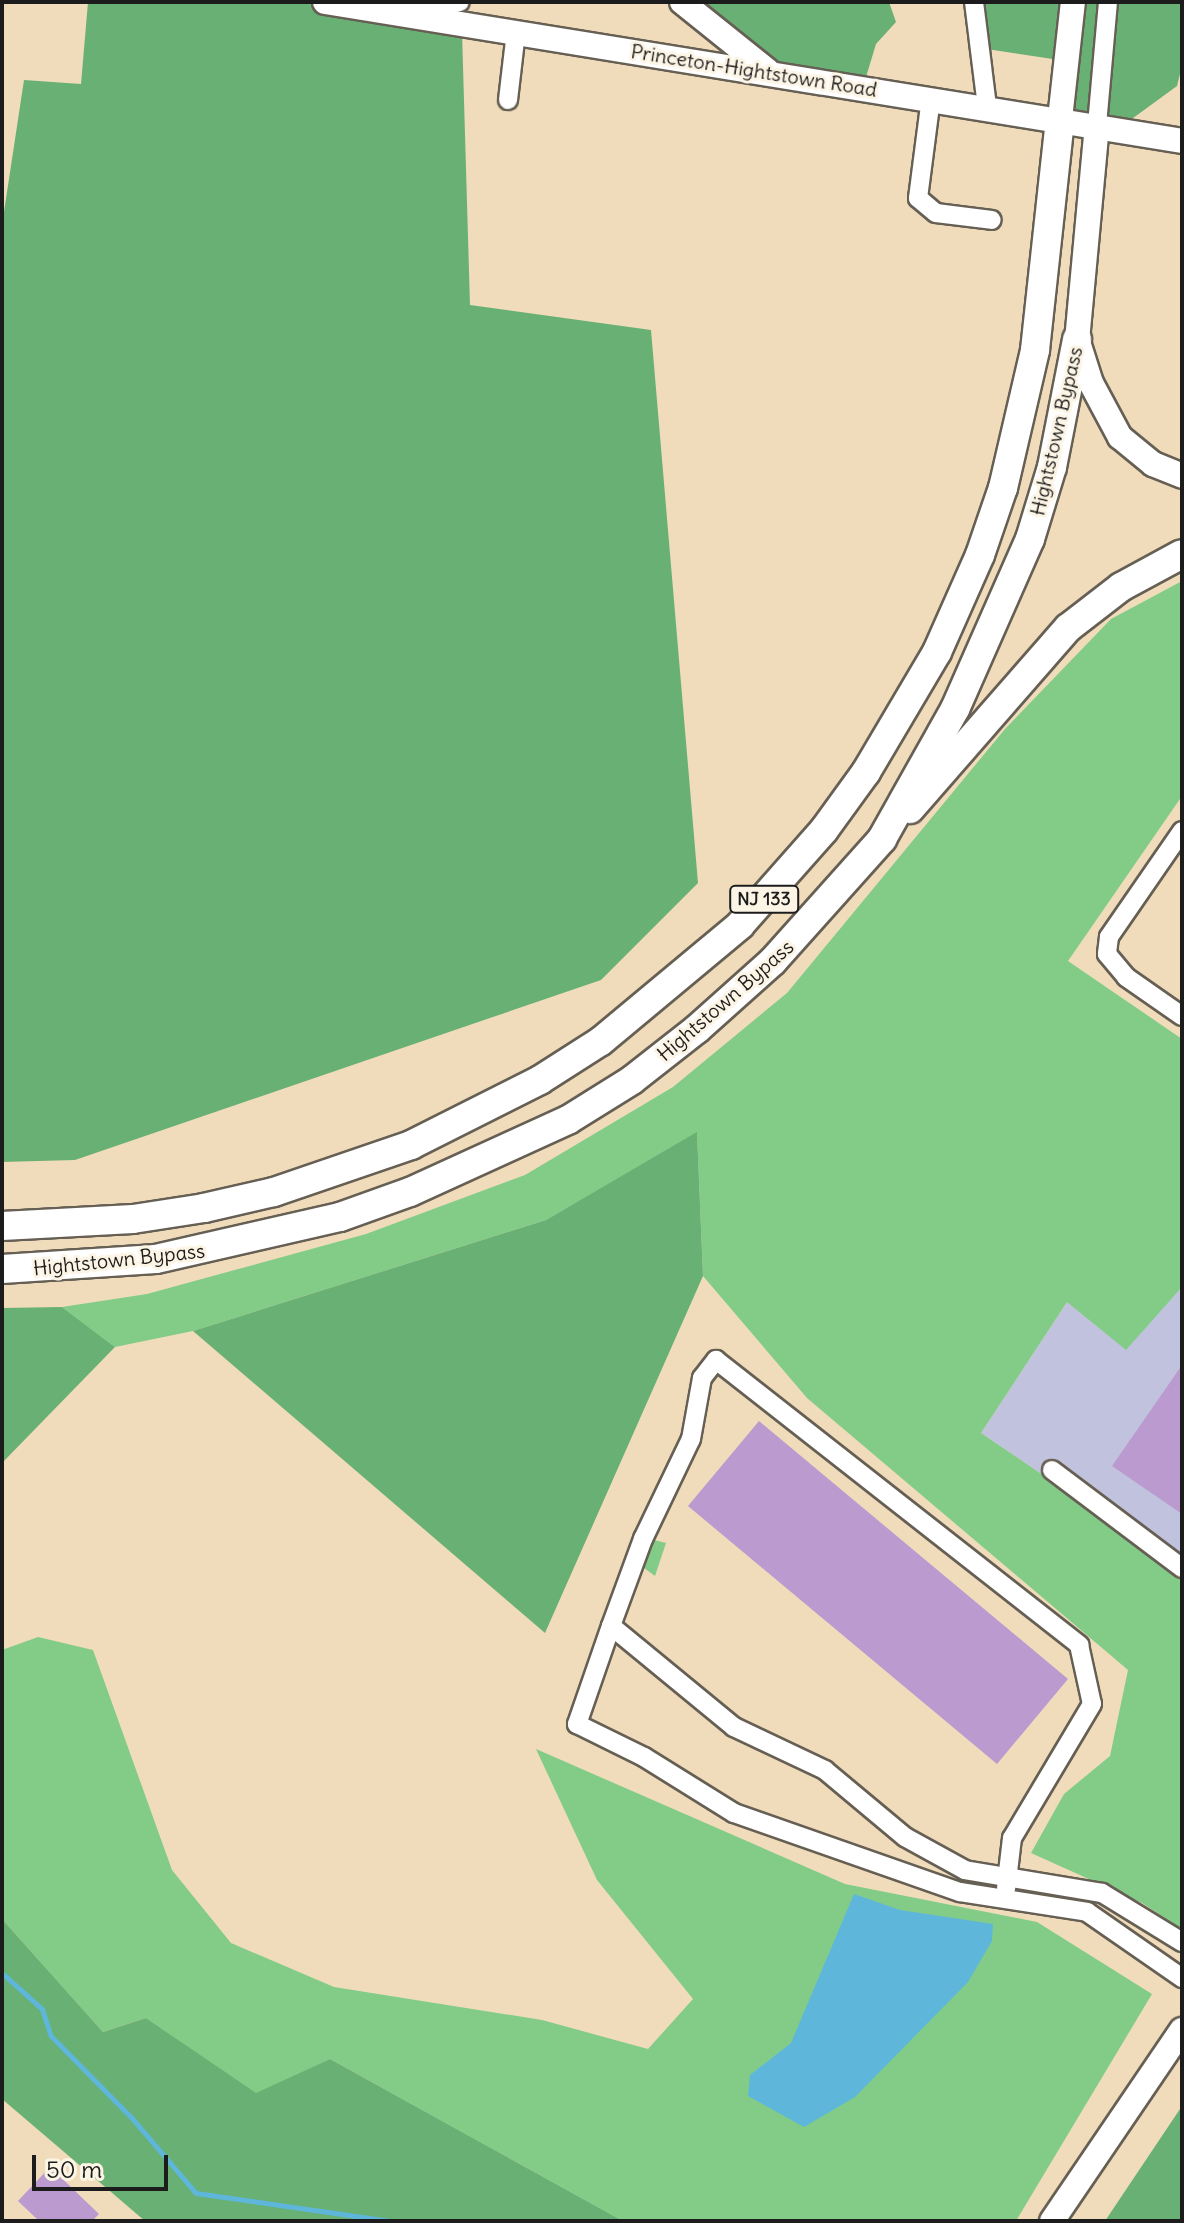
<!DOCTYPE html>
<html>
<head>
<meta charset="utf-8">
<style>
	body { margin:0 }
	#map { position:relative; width:1184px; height:2223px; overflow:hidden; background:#f0dcbb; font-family:Delius,sans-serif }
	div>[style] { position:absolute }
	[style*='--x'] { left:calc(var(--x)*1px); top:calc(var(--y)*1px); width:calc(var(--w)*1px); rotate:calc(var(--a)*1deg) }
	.industrial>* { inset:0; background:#c1c2dd }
	.green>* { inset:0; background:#82cc88 }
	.forest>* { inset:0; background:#69b074 }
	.water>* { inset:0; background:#5eb7db }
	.stream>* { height:5px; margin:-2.5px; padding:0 2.5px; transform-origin:2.5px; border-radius:2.5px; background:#5eb7db }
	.building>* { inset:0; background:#bb9ad0 }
	.roads { filter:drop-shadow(2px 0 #665f54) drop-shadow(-2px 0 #665f54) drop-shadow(0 2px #665f54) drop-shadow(0 -2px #665f54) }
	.minor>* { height:18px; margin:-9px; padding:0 9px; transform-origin:9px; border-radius:9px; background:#fff }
	.major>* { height:24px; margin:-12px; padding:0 12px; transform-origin:12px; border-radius:12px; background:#fff }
	.highway>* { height:28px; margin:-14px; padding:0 14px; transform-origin:14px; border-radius:14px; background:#fff }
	span { translate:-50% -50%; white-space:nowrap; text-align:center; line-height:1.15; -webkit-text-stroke:6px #fcf5e5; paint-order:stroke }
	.shield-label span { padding:2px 6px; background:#fcf5e5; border:2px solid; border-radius:6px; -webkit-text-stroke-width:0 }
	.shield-label { font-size:18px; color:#1c1c1c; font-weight:700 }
	.street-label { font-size:20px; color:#1c1c1c }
	.frame { position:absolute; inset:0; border:4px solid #1c1c1c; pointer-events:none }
	.scale { position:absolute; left:32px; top:2155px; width:136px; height:36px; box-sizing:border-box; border:4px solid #1c1c1c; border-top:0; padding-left:10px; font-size:24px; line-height:28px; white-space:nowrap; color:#1c1c1c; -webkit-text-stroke:6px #fcf5e5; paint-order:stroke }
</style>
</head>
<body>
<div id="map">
	<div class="industrial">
		<i style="clip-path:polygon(1182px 1287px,1182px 1569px,981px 1433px,1067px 1302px,1171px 1299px)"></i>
	</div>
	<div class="green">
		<i style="clip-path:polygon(1182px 581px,1182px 796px,1068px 961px,1182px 1039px,1182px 1287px,1126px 1350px,1067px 1302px,981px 1433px,1182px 1569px,1182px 1929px,1142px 1903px,1031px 1853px,1064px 1794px,1110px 1756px,1128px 1670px,807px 1398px,703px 1276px,697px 1133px,546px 1220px,193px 1331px,115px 1347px,62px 1307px,147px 1294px,366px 1234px,525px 1175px,673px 1087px,787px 993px,1005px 729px,1111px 619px)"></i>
		<i style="clip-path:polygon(654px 1540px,666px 1543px,655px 1576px,640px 1565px)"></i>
		<i style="clip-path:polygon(38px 1637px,93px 1650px,172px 1870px,231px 1943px,334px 1987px,542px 2020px,648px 2049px,693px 1999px,597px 1880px,536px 1749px,845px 1884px,1037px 1922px,1152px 1994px,1016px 2221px,623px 2221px,330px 2059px,256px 2094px,146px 2018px,103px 2032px,2px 1919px,2px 1650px)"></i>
	</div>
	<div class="forest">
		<i style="clip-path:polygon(88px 2px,381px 2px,462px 32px,470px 305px,651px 330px,698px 883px,601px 980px,75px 1160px,2px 1162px,2px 225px,24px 80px,81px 84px)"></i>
		<i style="clip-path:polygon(682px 2px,889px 2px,896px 22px,876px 44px,863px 87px,770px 72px)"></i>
		<i style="clip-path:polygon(974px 2px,1182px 2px,1182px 66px,1177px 86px,1118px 129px,1060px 119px,1066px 61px,980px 48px)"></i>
		<i style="clip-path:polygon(697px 1132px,703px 1276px,545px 1633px,193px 1331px,546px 1220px)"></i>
		<i style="clip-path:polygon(62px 1307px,115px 1347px,2px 1463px,2px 1308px)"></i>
		<i style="clip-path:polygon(2px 1919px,103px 2032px,146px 2018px,256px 2093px,330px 2059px,623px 2221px,145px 2221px,2px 2099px)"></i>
		<i style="clip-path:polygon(1182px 2106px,1182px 2221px,1105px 2221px)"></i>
	</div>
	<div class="water">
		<i style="clip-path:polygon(854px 1894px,900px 1910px,993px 1924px,992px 1941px,968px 1982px,855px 2097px,804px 2127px,748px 2096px,750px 2075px,791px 2043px)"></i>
	</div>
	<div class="stream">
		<i style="--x:2;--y:1973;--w:54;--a:42"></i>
		<i style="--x:42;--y:2009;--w:28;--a:72"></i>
		<i style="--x:51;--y:2036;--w:114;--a:45.4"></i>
		<i style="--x:131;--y:2117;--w:100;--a:49.5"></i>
		<i style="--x:196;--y:2193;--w:196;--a:8.2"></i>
	</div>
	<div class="building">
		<i style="clip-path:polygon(1182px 1365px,1182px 1514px,1112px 1466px)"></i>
		<i style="clip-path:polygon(759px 1421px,1068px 1679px,997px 1764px,688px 1506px)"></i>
		<i style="clip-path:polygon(50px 2167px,99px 2214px,92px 2221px,39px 2221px,18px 2201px)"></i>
	</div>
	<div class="roads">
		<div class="minor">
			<i style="--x:974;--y:2;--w:106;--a:82.9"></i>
			<i style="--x:412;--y:13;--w:49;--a:-12.9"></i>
			<i style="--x:931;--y:98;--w:101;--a:97.4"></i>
			<i style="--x:918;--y:198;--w:23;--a:40"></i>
			<i style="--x:936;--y:213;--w:56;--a:7.1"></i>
			<i style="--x:508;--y:100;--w:68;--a:-83.3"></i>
			<i style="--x:1097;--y:125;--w:123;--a:-84.9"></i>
			<i style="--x:1182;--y:831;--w:129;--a:124.6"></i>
			<i style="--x:1109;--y:937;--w:17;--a:97"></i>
			<i style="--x:1107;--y:954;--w:30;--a:50"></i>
			<i style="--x:1126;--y:977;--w:68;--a:34.9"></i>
			<i style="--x:1052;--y:1470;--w:163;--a:37"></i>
			<i style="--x:611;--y:1626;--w:93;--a:-69.8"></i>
			<i style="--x:643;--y:1539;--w:111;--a:-64.4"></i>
			<i style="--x:691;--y:1439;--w:62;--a:-79.8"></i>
			<i style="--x:702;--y:1378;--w:23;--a:-52"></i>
			<i style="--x:716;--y:1360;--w:462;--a:38.1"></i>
			<i style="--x:1079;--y:1645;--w:60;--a:77.6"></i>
			<i style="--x:1092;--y:1704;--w:156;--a:120.8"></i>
			<i style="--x:1012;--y:1838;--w:51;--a:96.7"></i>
			<i style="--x:1182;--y:1942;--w:94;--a:-148.5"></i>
			<i style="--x:1102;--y:1893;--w:139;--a:-170.5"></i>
			<i style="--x:965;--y:1870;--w:68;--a:-151.2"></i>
			<i style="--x:905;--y:1837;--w:104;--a:-140.1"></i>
			<i style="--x:825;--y:1770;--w:101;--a:-154.7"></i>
			<i style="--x:734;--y:1727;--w:159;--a:-140.6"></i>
			<i style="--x:611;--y:1626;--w:104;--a:109.1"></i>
			<i style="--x:577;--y:1724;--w:75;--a:26.2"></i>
			<i style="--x:644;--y:1757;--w:106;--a:31.9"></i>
			<i style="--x:734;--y:1813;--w:239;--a:19.3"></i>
			<i style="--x:960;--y:1892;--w:129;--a:8.9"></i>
			<i style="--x:1087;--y:1912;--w:116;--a:34.8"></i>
		</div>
		<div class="major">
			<i style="--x:325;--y:2;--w:868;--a:9.21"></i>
			<i style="--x:682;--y:2;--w:110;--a:38.7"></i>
			<i style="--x:1060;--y:119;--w:118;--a:-83.7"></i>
			<i style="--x:1097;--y:125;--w:215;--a:95.3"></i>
			<i style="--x:1077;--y:339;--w:46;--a:72.3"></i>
			<i style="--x:1091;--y:383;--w:61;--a:61.8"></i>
			<i style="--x:1120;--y:437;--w:43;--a:39.3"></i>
			<i style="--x:1153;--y:464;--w:31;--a:22"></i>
			<i style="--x:1052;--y:2221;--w:231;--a:-55.8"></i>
		</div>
		<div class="highway">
			<i style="--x:910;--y:809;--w:240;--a:-48.9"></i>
			<i style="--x:1068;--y:628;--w:67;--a:-37.7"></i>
			<i style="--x:1121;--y:587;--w:69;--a:-28.4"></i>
			<i style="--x:2;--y:1226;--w:131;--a:-3.1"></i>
			<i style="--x:133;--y:1219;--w:72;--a:-8.8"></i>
			<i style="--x:204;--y:1208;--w:72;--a:-12.9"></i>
			<i style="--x:274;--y:1192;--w:145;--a:-18.9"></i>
			<i style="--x:411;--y:1145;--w:144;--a:-26.7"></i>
			<i style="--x:540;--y:1080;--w:72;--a:-32.6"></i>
			<i style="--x:601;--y:1041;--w:181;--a:-39.8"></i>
			<i style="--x:740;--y:925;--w:127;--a:-48.5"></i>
			<i style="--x:824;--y:830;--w:72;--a:-54.1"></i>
			<i style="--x:866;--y:772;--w:139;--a:-59.4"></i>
			<i style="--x:937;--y:652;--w:106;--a:-66.1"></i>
			<i style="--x:980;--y:555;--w:71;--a:-71.1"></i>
			<i style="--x:1003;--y:488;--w:142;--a:-76.9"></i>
			<i style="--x:1035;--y:350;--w:232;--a:-83.8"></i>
			<i style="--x:2;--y:1269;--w:154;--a:-3.7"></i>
			<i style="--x:156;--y:1259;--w:189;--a:-12.9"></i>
			<i style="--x:340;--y:1217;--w:74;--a:-19.7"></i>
			<i style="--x:410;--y:1192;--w:174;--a:-24.5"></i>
			<i style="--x:568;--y:1120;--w:75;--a:-32"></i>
			<i style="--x:632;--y:1080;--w:83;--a:-38.1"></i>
			<i style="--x:697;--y:1029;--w:102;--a:-41.8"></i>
			<i style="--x:773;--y:961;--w:164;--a:-48.2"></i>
			<i style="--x:882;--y:839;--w:149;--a:-60.7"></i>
			<i style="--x:955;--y:709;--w:186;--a:-66.2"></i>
			<i style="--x:1030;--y:539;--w:75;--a:-73"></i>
			<i style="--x:1052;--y:467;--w:130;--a:-78.9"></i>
		</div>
	</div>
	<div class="shield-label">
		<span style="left:764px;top:899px">NJ 133</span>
	</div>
	<div class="street-label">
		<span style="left:754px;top:70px;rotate:9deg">Princeton-Hightstown Road</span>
		<span style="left:1056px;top:431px;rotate:-77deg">Hightstown Bypass</span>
		<span style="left:725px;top:1000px;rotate:-41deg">Hightstown Bypass</span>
		<span style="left:119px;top:1259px;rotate:-6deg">Hightstown Bypass</span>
	</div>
	<div class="frame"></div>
	<div class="scale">50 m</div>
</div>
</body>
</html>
